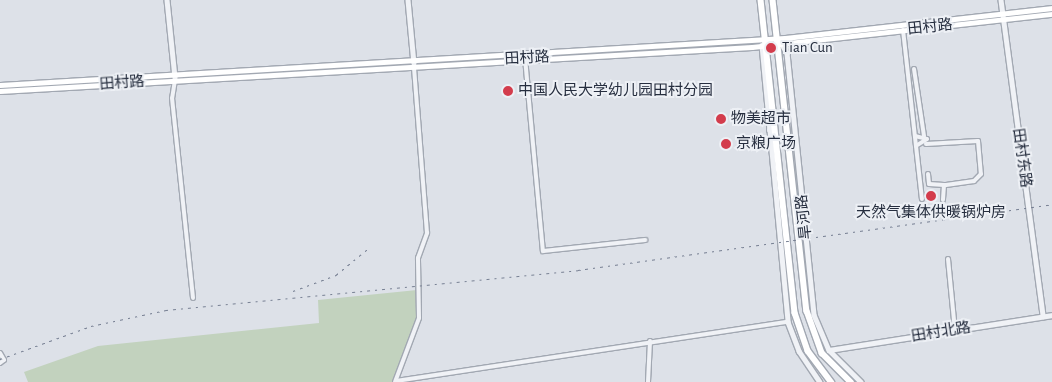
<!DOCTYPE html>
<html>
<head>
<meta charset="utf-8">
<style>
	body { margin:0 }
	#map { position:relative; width:1052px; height:382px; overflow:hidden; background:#dde1e8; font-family:"Alegreya Sans","Noto Sans SC",sans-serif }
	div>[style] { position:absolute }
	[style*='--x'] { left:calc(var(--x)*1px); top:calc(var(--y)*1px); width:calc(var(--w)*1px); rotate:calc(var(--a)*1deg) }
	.green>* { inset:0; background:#c2d2be }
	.roads { filter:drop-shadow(1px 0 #a2a8b2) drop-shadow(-1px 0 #a2a8b2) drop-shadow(0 1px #a2a8b2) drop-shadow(0 -1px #a2a8b2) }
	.minor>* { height:4px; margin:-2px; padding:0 2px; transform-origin:2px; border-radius:2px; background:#f0f2f6 }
	.tertiary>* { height:4.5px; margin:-2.25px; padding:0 2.25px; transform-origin:2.25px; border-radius:2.25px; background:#f0f2f6 }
	.secondary>* { height:5px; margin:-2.5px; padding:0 2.5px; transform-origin:2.5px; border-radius:2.5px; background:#fff }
	.primary>* { height:5.5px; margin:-2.75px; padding:0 2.75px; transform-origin:2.75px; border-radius:2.75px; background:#fff }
	.rail>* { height:1px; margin-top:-0.5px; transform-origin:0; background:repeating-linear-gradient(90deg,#767f92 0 2.5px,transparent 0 7.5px) }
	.dots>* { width:14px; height:14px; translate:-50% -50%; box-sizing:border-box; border:2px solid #edf0f5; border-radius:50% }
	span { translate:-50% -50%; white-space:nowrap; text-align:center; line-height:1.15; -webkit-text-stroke:4px #edf0f5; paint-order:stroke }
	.street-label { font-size:15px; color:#262e3f }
	.poi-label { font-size:15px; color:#262e3f }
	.left { translate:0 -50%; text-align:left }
</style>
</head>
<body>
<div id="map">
	<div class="green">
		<i style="clip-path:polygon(417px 290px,417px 318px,392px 382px,28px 382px,24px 372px,98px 346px,319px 323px,318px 300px)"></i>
	</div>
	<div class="roads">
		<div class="minor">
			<i style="--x:903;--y:30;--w:170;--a:83.6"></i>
			<i style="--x:525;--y:58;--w:194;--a:84.7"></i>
			<i style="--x:543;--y:251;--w:103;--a:-6.2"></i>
			<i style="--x:914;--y:69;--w:68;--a:81.5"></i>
			<i style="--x:175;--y:80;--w:18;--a:99"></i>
			<i style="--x:172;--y:98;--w:201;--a:84"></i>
			<i style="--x:915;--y:136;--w:12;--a:14"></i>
			<i style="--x:927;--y:139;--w:13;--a:148"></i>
			<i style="--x:926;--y:144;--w:52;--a:-3.3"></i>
			<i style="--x:978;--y:141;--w:33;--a:85"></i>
			<i style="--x:981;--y:174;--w:10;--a:135"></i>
			<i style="--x:974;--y:181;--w:30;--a:172"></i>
			<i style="--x:944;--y:185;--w:15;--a:94"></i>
			<i style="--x:928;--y:174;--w:10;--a:84"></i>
			<i style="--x:929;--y:184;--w:15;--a:4"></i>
			<i style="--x:948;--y:259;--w:71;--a:84.4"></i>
			<i style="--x:0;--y:353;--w:8;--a:60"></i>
			<i style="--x:4;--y:360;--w:5;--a:143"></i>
			<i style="--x:396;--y:381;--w:396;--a:-8.6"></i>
			<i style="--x:395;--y:382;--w:68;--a:-69.4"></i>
			<i style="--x:419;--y:318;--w:60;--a:-91"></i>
			<i style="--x:418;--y:258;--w:27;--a:-70"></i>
			<i style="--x:427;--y:233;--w:168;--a:-94.5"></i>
			<i style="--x:648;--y:382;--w:41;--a:-87.2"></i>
		</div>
		<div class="tertiary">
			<i style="--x:167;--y:0;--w:78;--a:84.1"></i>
			<i style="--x:408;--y:0;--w:63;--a:84.6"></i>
			<i style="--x:1001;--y:0;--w:319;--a:82.4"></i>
			<i style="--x:780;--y:41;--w:14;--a:60"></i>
			<i style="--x:787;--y:53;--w:263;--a:84.1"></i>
			<i style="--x:814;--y:315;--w:38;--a:67"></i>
			<i style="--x:829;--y:350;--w:45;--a:45"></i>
			<i style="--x:762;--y:45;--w:278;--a:84.6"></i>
			<i style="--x:788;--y:322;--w:31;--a:69"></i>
			<i style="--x:799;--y:351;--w:37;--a:56"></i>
			<i style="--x:769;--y:130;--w:18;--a:-81"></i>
			<i style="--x:829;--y:350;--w:226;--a:-8.9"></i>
		</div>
		<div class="secondary">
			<i style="--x:0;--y:85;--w:786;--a:-3.43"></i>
			<i style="--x:785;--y:38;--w:269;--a:-6.4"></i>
			<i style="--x:0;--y:91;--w:753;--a:-3.35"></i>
			<i style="--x:752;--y:47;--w:302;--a:-6.3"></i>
		</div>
		<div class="primary">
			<i style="--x:761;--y:0;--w:315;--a:83.8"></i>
			<i style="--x:795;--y:313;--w:40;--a:71.1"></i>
			<i style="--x:808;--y:351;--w:39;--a:53"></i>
			<i style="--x:773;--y:0;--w:313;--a:83.8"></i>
			<i style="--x:807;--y:311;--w:45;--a:70.3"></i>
			<i style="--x:822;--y:353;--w:41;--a:45"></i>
		</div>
	</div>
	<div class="rail">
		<i style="--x:293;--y:291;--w:46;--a:-20.4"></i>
		<i style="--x:336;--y:275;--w:44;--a:-39.5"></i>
		<i style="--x:0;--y:359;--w:97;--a:-19.9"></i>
		<i style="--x:91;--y:326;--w:77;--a:-12"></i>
		<i style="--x:166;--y:310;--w:414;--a:-5.5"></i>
		<i style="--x:578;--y:270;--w:479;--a:-7.9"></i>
	</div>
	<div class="dots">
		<i style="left:771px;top:48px;background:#d33c4c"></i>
		<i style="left:508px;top:91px;background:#d33c4c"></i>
		<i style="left:721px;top:119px;background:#d33c4c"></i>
		<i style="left:726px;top:144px;background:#d33c4c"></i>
		<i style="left:931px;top:196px;background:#d33c4c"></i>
	</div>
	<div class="street-label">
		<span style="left:930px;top:27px;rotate:-6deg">田村路</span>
		<span style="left:527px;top:58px;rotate:-3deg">田村路</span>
		<span style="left:122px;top:83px;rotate:-4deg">田村路</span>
		<span style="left:1022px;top:158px;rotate:82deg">田村东路</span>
		<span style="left:804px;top:217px;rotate:-96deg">旱河路</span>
		<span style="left:941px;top:332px;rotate:-9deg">田村北路</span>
	</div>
	<div class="poi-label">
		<span class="left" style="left:782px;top:48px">Tian Cun</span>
		<span class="left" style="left:518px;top:91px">中国人民大学幼儿园田村分园</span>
		<span class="left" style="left:731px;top:119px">物美超市</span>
		<span class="left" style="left:736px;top:144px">京粮广场</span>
		<span style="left:931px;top:213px">天然气集体供暖锅炉房</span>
	</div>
</div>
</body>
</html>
